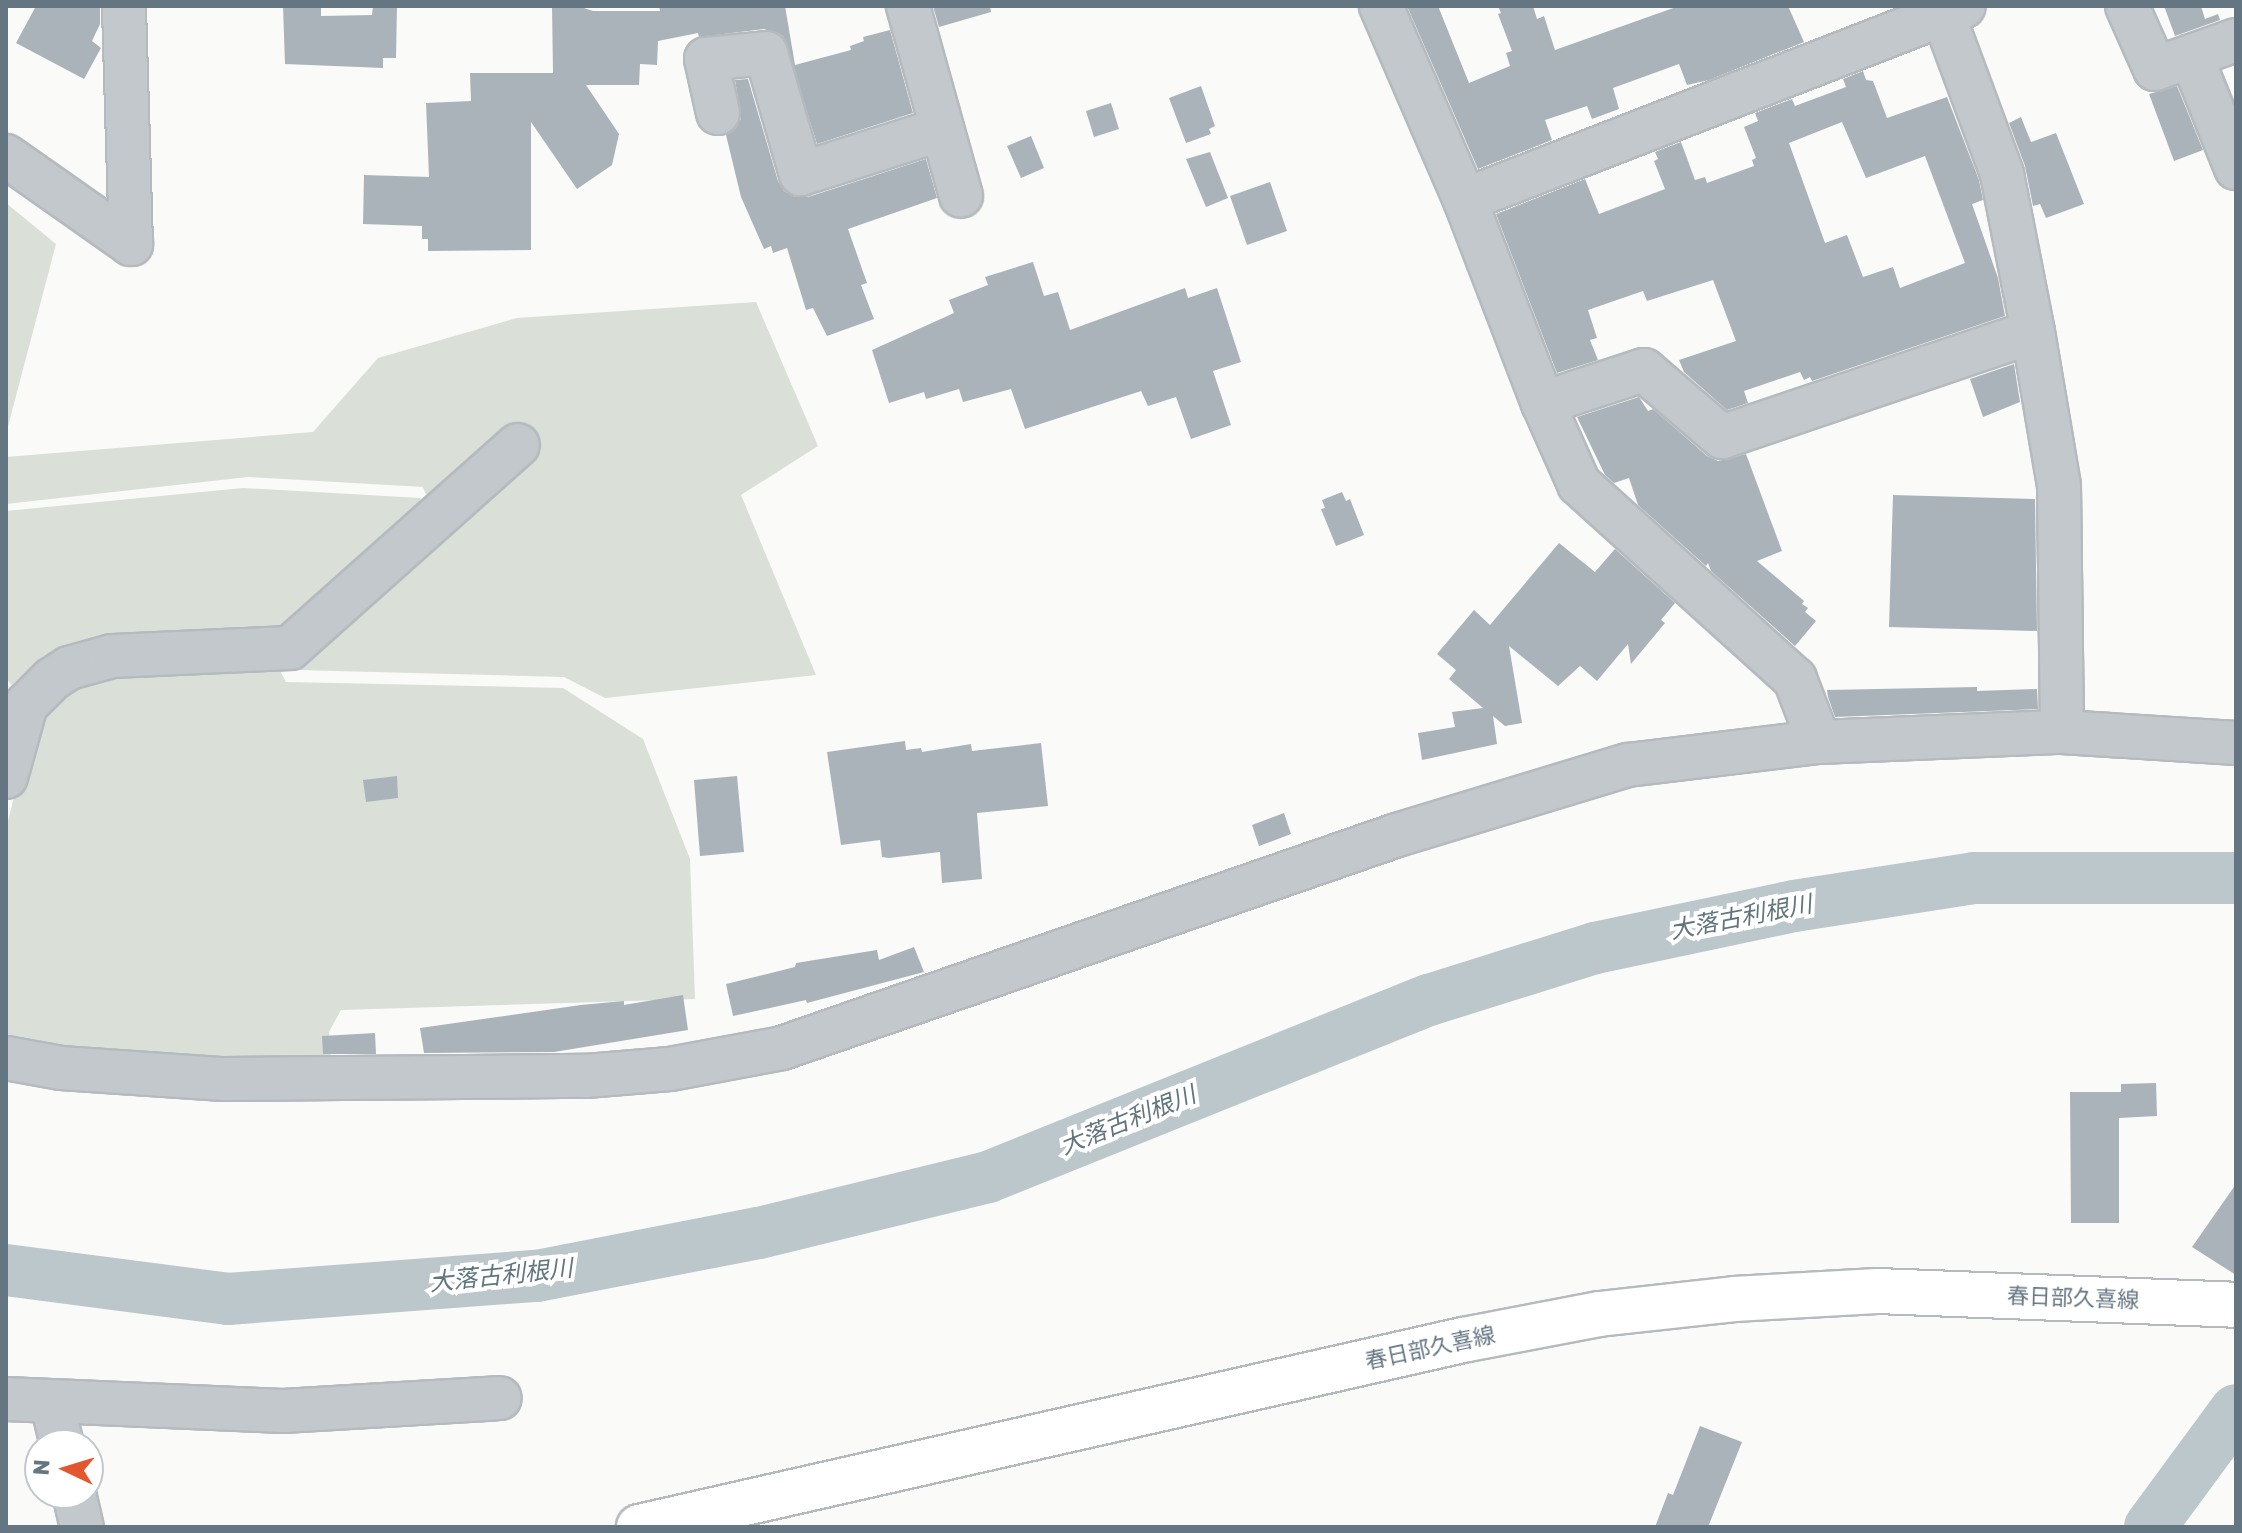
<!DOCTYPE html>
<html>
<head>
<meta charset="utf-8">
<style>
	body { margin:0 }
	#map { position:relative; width:2242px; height:1533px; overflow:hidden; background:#fafaf8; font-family:Rubik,"Noto Sans JP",sans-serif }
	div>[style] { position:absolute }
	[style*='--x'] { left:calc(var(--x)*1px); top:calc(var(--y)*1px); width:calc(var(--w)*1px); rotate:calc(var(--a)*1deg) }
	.green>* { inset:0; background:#dadfd7 }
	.river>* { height:52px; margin:-26px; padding:0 26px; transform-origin:26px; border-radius:26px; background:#bbc7cb }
	.building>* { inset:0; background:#aab3b9 }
	.roads { filter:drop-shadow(2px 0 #b5babe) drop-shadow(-2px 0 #b5babe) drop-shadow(0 2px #b5babe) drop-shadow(0 -2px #b5babe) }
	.minor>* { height:42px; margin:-21px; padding:0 21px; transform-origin:21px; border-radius:21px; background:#c3c8cc }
	.major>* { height:44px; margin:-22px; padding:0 22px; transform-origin:22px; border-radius:22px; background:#fff }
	span { translate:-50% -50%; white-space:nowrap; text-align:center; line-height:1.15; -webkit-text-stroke:8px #fff; paint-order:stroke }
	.street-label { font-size:22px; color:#657683 }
	.water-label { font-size:24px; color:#60757c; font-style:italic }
	.frame { position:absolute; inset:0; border:8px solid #657683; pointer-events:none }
	.north { position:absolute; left:24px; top:1429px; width:80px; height:80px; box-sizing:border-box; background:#fff; border:2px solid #c1c8cd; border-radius:50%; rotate:274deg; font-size:22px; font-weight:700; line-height:32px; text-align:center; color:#657683 }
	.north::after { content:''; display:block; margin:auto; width:28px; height:36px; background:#e4572e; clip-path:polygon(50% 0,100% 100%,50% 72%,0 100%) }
</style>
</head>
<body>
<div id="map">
	<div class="green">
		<i style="clip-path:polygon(6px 203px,56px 244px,6px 434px)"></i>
		<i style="clip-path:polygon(756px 302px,818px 446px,741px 495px,816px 675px,605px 698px,564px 677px,297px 670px,288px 656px,443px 537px,423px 487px,248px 477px,6px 504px,6px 457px,313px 432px,378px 358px,517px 318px)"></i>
		<i style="clip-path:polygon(243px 488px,420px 498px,432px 528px,271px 654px,286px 682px,563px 688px,643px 739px,690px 859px,695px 999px,341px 1010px,329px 1032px,332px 1068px,6px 1050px,6px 829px,34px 717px,6px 678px,6px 511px)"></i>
	</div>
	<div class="river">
		<i style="--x:6;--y:1270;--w:224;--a:7.4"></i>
		<i style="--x:228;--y:1299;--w:310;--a:-4.3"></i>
		<i style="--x:537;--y:1276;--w:226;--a:-11"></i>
		<i style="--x:759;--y:1233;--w:236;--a:-13.7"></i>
		<i style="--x:988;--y:1177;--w:475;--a:-21.9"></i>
		<i style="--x:1429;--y:1000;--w:174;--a:-17.4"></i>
		<i style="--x:1595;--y:948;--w:203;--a:-11.9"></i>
		<i style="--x:1794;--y:906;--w:182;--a:-8.8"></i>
		<i style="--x:1974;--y:878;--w:262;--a:0"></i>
		<i style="--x:2150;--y:1527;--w:145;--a:-53.7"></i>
	</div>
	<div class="building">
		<i style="clip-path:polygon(36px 6px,100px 6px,100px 24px,92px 41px,101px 48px,84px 79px,16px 43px)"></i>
		<i style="clip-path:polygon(283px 6px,321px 6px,321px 16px,372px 15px,373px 6px,397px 6px,396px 58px,383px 58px,383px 68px,285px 64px)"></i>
		<i style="clip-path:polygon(552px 6px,578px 6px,593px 11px,660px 11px,659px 6px,785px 6px,795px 65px,851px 50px,850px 46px,864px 41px,863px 37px,890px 30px,913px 113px,817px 144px,783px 36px,764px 29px,699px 37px,698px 33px,658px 41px,657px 65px,640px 64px,639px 85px,586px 85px,619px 134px,612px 165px,577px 189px,531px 122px,531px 250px,428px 251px,428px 239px,422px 239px,422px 226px,363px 224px,364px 175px,429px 177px,426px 103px,471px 101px,470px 73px,553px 73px)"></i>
		<i style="clip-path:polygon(933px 6px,990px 6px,991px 12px,939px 27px)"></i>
		<i style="clip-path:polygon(1407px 6px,1438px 6px,1469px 83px,1510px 66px,1506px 53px,1512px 51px,1498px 14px,1501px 13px,1498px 6px,1533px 6px,1537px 19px,1544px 16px,1555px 50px,1679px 6px,1788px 6px,1804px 42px,1709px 80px,1687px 85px,1679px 64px,1613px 88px,1619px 109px,1592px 119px,1587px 106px,1545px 120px,1552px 140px,1478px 169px)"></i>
		<i style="clip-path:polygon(2164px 6px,2201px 6px,2205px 19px,2218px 14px,2220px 20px,2175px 36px)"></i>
		<i style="clip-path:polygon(evenodd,1863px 71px,1866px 80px,1873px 81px,1887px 118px,1947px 97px,1979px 180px,1983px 200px,1972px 204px,1998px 278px,2005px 316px,1812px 381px,1810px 377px,1804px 380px,1800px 372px,1744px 391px,1748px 403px,1727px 410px,1684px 372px,1679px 360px,1736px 341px,1713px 280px,1647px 301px,1643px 291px,1588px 310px,1597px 338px,1590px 340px,1598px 360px,1557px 373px,1496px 214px,1585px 179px,1599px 214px,1665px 189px,1654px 161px,1658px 159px,1655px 152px,1681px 142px,1695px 180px,1705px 177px,1707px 183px,1754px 166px,1752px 160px,1756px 158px,1744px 127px,1758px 121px,1755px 113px,1792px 99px,1795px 106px,1846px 87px,1843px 79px,1863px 71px,1842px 122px,1866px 178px,1925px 156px,1965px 263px,1900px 288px,1893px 267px,1863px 277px,1847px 235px,1825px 243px,1789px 143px,1842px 122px)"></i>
		<i style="clip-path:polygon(748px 79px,778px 181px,784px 191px,795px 197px,808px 197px,926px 159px,937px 198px,848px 229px,867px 283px,861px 285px,874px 319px,827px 336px,813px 308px,806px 310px,787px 248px,773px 253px,771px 246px,764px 249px,741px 197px,726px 135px,741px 119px,735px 80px)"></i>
		<i style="clip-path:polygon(1201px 86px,1215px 126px,1209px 129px,1211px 134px,1186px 143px,1169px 98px)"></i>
		<i style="clip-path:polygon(2177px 86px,2203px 150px,2174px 161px,2149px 94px)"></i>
		<i style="clip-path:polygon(1111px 103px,1119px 129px,1094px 137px,1086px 111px)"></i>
		<i style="clip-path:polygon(2021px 117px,2031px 142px,2056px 133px,2084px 204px,2046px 218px,2040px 204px,2033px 206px,2025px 166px,2009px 123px)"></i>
		<i style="clip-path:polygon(1031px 136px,1044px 168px,1021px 178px,1007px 146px)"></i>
		<i style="clip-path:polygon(1210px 152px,1228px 198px,1206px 207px,1186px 159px)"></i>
		<i style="clip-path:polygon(1270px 182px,1287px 231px,1247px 245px,1230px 196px)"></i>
		<i style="clip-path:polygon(1033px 262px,1044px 296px,1058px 292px,1070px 330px,1185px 288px,1188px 298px,1217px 288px,1241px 362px,1213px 371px,1231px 425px,1191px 439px,1176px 397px,1148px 406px,1141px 391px,1025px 429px,1011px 389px,963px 402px,959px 389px,926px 399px,924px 392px,889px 403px,872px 350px,954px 313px,949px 300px,988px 285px,985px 277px)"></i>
		<i style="clip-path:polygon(2014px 364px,2020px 402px,1983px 417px,1970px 379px)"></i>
		<i style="clip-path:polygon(1639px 397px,1648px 411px,1653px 409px,1707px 456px,1718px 461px,1746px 454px,1782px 551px,1757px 561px,1804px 601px,1802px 604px,1808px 608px,1805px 612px,1816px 621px,1795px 646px,1711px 571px,1708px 563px,1706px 566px,1638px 505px,1629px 478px,1614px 483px,1605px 475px,1577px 417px)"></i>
		<i style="clip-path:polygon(1342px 492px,1346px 501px,1350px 499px,1364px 535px,1336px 546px,1321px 509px,1325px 508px,1322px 500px)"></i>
		<i style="clip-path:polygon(1893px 495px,2035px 499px,2037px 631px,1889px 627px)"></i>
		<i style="clip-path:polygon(1559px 543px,1595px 572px,1615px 549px,1675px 603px,1661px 620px,1665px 623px,1631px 664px,1628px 644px,1597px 681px,1580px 666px,1558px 686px,1509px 646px,1522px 723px,1505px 726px,1493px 716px,1497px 744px,1422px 760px,1418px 733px,1455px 727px,1452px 712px,1483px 708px,1449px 679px,1456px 670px,1437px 654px,1474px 610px,1490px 625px)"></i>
		<i style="clip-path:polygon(1977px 687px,1977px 691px,2037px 689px,2038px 709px,1835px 717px,1828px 697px,1827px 690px)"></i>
		<i style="clip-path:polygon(905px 741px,906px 750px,921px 748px,922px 752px,971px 744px,972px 751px,1041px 743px,1048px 806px,977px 813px,982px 879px,942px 883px,940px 852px,889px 858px,882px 857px,880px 840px,841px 845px,827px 752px)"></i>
		<i style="clip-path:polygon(397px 776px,398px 798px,366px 802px,363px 780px)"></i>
		<i style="clip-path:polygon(737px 776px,744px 852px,700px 856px,694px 780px)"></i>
		<i style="clip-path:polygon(1284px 813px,1291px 834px,1259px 846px,1252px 825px)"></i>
		<i style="clip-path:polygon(914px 947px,924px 972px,807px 1003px,806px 1000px,733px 1016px,726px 984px,795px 967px,796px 963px,877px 950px,879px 960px)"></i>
		<i style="clip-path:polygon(683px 995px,688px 1030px,554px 1052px,424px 1053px,420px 1028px,581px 1005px,624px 1001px,624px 1005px)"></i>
		<i style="clip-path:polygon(375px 1033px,376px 1054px,323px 1054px,322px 1036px)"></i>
		<i style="clip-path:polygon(2156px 1083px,2157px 1116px,2119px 1118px,2119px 1223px,2071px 1223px,2070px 1092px,2121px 1092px,2121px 1084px)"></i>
		<i style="clip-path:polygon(2236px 1184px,2236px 1275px,2192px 1247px)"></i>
		<i style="clip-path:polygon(1700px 1426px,1742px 1442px,1708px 1527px,1655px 1527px,1668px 1493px,1673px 1495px)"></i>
	</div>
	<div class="roads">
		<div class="minor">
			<i style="--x:908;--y:6;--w:197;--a:74.4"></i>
			<i style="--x:1381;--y:6;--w:211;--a:66.6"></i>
			<i style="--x:1465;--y:200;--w:217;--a:69"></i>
			<i style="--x:1543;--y:403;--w:89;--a:66"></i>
			<i style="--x:1579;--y:484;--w:291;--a:42.1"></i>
			<i style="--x:1795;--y:679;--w:67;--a:69.1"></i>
			<i style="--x:1940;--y:6;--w:179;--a:69.7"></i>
			<i style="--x:2002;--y:174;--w:161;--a:78.9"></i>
			<i style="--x:2033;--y:332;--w:156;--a:80.4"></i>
			<i style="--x:2059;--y:486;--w:246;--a:89.3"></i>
			<i style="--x:2127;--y:6;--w:69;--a:66"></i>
			<i style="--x:2155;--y:69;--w:86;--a:-19.7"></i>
			<i style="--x:2191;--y:56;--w:121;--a:68.1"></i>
			<i style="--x:718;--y:113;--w:55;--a:-102.5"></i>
			<i style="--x:706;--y:59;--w:60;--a:-5.7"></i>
			<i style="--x:766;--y:53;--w:126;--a:73.9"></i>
			<i style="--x:801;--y:174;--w:148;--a:-17.7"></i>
			<i style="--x:6;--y:156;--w:153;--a:35.1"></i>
			<i style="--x:131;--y:244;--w:238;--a:-91.7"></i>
			<i style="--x:1465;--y:200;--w:535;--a:-21.24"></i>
			<i style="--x:1543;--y:403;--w:106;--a:-18.1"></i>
			<i style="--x:1644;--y:370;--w:103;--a:40.7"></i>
			<i style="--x:1722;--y:437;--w:328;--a:-18.7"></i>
			<i style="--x:6;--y:777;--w:75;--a:-74.5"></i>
			<i style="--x:26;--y:705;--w:37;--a:-45"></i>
			<i style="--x:52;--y:679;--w:20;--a:-33"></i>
			<i style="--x:69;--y:668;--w:45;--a:-15.6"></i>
			<i style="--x:112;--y:656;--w:178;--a:-2.6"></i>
			<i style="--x:290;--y:648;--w:305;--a:-41.7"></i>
			<i style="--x:6;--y:1058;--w:56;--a:10.3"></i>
			<i style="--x:61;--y:1068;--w:163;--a:3.9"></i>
			<i style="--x:224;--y:1079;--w:362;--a:-0.5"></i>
			<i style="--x:586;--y:1076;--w:84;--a:-4.8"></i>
			<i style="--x:670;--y:1069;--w:114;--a:-10.6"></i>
			<i style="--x:782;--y:1048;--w:651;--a:-19.1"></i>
			<i style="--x:1397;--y:835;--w:241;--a:-16.9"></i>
			<i style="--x:1628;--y:765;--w:192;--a:-6.9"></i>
			<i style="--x:1819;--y:742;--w:243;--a:-2.4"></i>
			<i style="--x:2062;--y:732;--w:174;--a:3.6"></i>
			<i style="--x:6;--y:1399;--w:277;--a:2.5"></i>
			<i style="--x:283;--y:1411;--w:217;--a:-3.4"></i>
			<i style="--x:52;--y:1403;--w:43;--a:76.6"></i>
			<i style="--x:74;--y:1493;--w:35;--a:77"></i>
		</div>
		<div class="major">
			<i style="--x:639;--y:1527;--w:845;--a:-12.79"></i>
			<i style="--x:1463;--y:1340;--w:138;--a:-10.8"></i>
			<i style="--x:1599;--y:1314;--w:136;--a:-6.3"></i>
			<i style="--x:1734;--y:1299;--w:143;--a:-3.2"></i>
			<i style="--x:1877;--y:1291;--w:359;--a:2.2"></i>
		</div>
	</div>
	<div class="street-label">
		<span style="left:2073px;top:1298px;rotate:2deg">春日部久喜線</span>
		<span style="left:1430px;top:1348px;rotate:-12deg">春日部久喜線</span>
	</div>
	<div class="water-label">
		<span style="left:1741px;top:918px;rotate:-11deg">大落古利根川</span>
		<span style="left:1128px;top:1121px;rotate:-22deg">大落古利根川</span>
		<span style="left:501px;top:1276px;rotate:-6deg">大落古利根川</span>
	</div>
	<div class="frame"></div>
	<div class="north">N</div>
</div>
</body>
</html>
